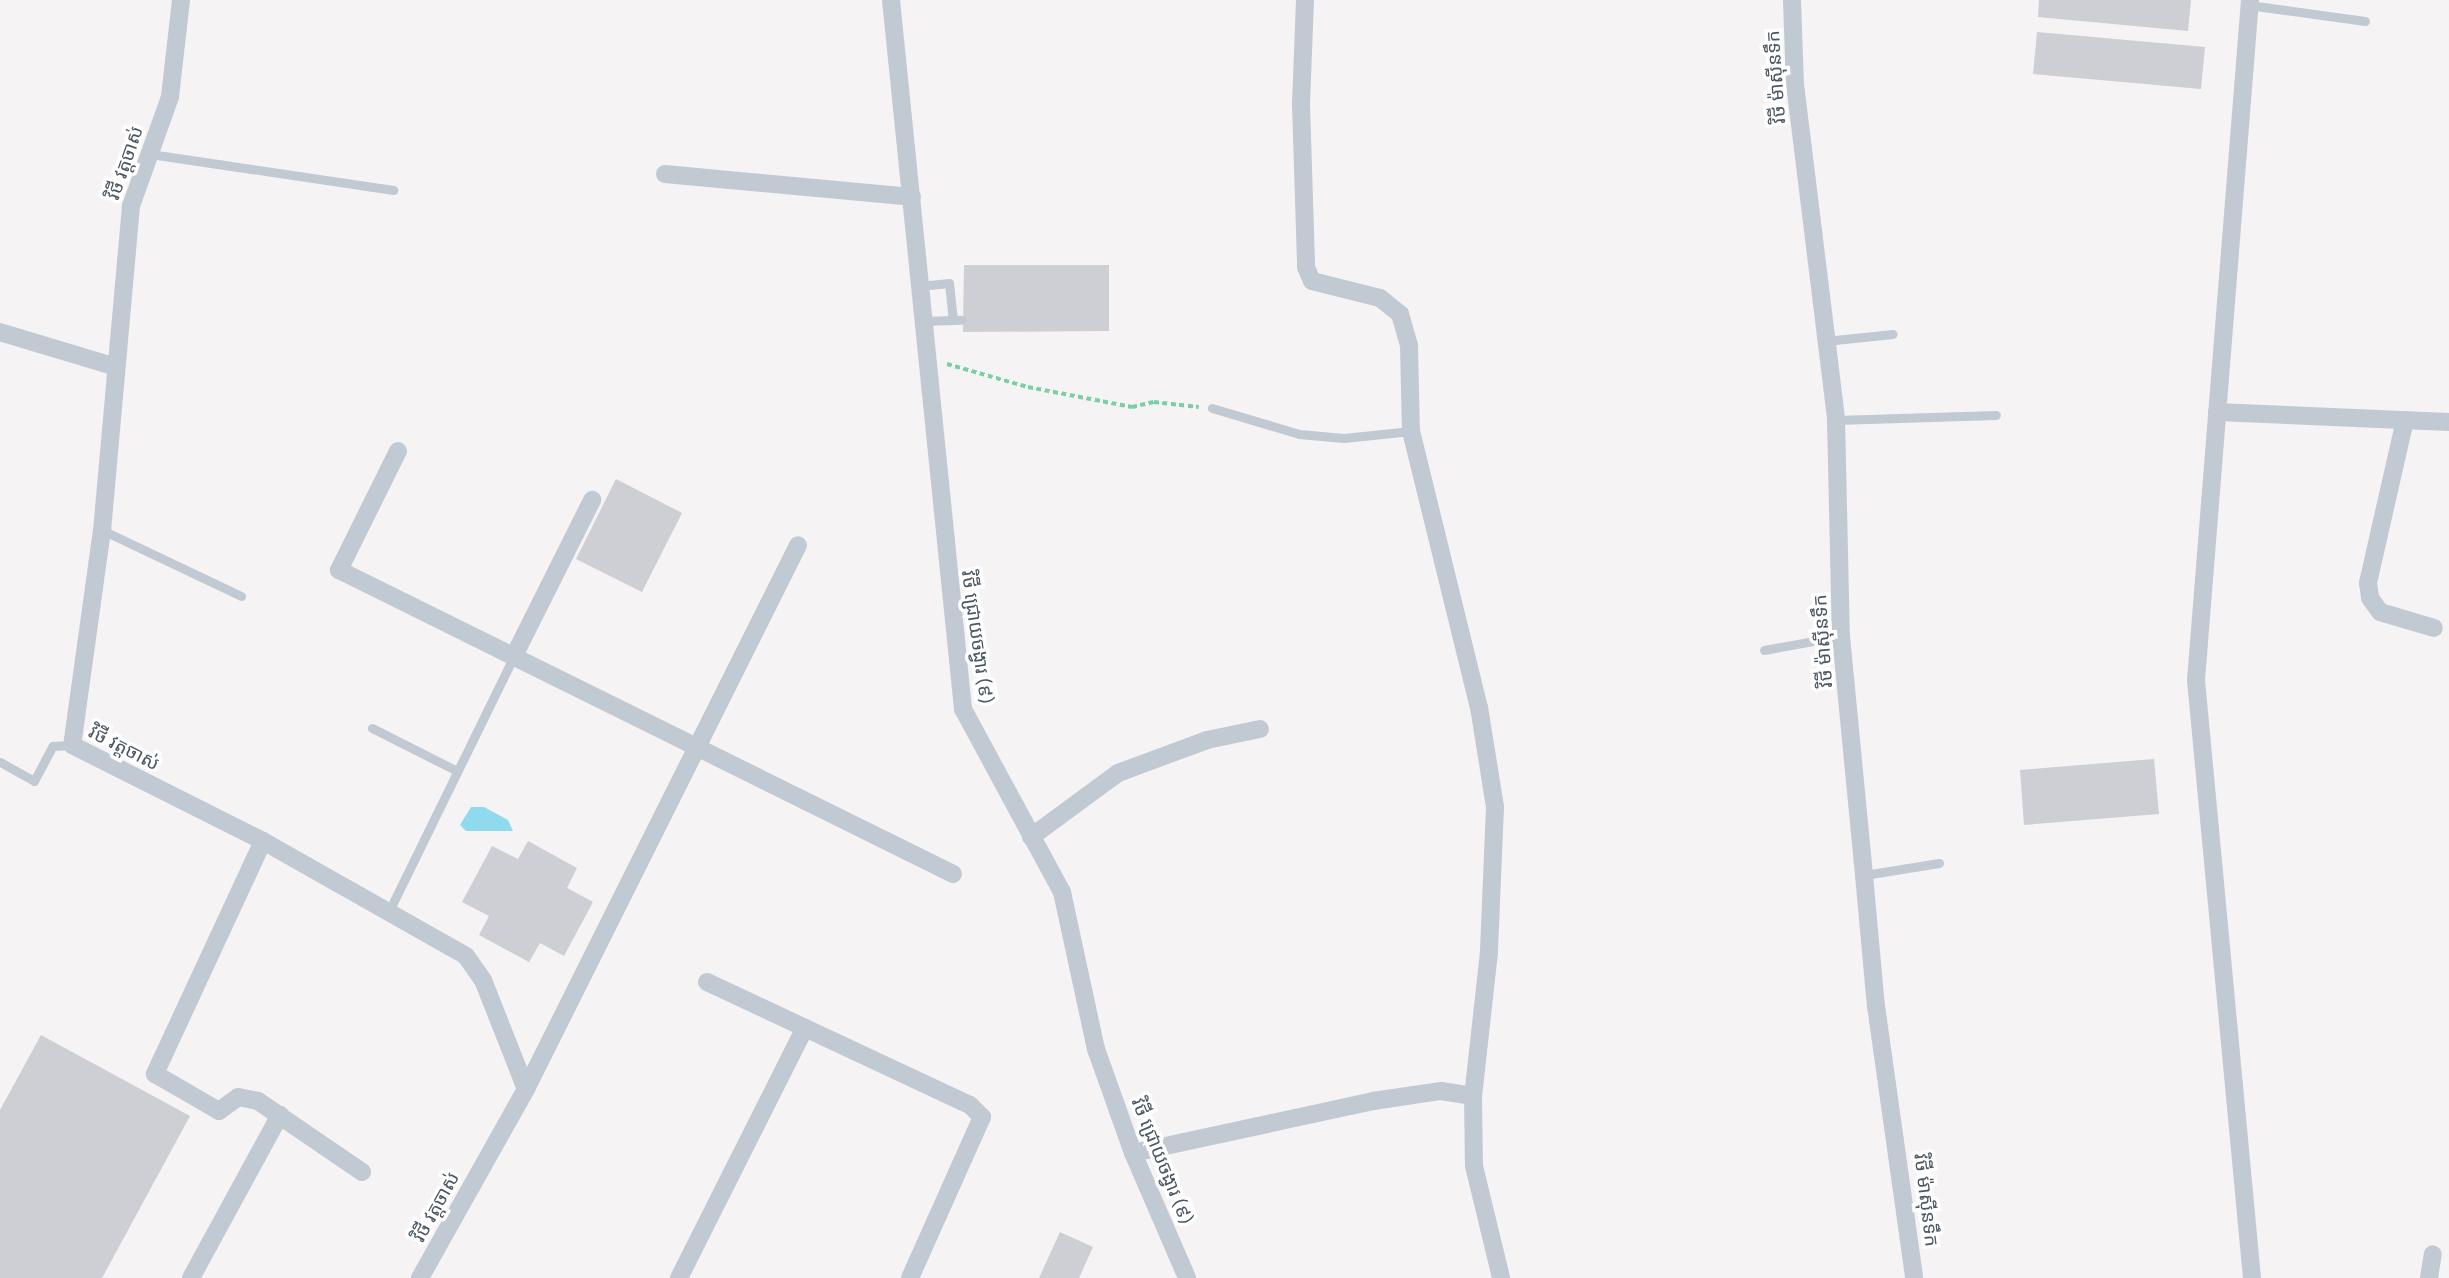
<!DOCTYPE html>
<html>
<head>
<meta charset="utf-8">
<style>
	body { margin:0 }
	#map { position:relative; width:2449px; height:1278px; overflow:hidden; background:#f5f3f3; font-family:Figtree,"Noto Sans Khmer",sans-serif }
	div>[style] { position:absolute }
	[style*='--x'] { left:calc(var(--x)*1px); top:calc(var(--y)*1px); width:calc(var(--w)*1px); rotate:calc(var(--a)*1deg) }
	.water>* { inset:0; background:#90daee }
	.building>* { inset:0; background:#cdcfd5 }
	.path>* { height:3.5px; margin-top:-1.75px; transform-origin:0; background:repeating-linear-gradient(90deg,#7ad0a6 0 5px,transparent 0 8.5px) }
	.lane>* { height:9px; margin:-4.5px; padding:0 4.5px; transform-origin:4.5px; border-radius:4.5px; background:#c1cad2 }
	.street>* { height:18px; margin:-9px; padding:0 9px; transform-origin:9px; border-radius:9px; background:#c1cad2 }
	span { translate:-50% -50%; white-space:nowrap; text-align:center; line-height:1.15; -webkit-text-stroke:7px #fff; paint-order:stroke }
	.street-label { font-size:19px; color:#4a5661 }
</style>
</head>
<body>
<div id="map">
	<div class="water">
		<i style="clip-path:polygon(471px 807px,484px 807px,508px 820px,513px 831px,466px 831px,460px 825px)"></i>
	</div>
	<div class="building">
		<i style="clip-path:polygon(2039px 0,2191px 0,2188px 31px,2038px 17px)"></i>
		<i style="clip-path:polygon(2037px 32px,2205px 47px,2201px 89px,2033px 74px)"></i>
		<i style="clip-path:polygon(964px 265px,1109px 265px,1109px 331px,963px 332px)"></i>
		<i style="clip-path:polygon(616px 479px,682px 513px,642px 592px,576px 559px)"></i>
		<i style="clip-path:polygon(2154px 759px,2159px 814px,2024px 825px,2020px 770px)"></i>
		<i style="clip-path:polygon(528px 841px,577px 868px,567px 888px,593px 902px,564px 956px,540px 943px,529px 962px,479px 935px,489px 916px,462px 902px,492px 846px,518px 859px)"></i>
		<i style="clip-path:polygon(41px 1035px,190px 1116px,102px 1278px,0 1278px,0 1110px)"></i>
		<i style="clip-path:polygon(1060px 1232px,1093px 1247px,1079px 1278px,1039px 1278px)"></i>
	</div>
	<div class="path">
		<i style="--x:947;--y:364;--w:84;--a:15.9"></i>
		<i style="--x:1028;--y:387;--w:106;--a:10.9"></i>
		<i style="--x:1132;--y:407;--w:23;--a:-13"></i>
		<i style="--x:1154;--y:402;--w:45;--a:6.3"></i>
	</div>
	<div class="lane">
		<i style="--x:2249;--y:5;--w:117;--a:7.9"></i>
		<i style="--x:150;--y:154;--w:246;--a:8.4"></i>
		<i style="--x:920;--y:286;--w:29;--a:-6"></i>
		<i style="--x:949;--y:283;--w:37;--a:84"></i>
		<i style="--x:923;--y:321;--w:38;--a:-2"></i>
		<i style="--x:1825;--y:341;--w:68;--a:-5.9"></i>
		<i style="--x:1212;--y:408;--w:91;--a:16.6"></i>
		<i style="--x:1299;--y:434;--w:45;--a:5.1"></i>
		<i style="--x:1344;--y:438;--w:67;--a:-6"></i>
		<i style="--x:1836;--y:420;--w:160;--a:-1.8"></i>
		<i style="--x:102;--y:530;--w:154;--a:25.4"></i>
		<i style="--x:1764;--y:650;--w:78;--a:-10.3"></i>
		<i style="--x:372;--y:728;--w:95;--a:26.8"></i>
		<i style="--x:0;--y:762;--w:39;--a:29"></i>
		<i style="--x:34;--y:781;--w:40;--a:-62"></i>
		<i style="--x:53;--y:746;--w:19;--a:-3"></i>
		<i style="--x:1864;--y:875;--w:76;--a:-9.1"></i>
		<i style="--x:390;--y:909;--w:280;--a:-63.9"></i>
	</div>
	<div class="street">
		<i style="--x:181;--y:0;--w:98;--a:96.5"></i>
		<i style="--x:170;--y:97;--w:116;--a:109.7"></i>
		<i style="--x:131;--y:206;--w:325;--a:95.1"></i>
		<i style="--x:102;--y:530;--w:217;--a:97.9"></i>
		<i style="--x:72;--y:745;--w:214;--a:26.7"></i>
		<i style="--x:263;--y:841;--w:233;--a:29.5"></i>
		<i style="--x:466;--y:956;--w:29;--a:55"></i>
		<i style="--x:483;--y:980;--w:117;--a:68.5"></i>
		<i style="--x:891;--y:0;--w:713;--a:84.2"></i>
		<i style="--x:963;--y:709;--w:208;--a:61.6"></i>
		<i style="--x:1062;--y:892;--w:161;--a:77.8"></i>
		<i style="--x:1096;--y:1049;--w:110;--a:70.4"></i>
		<i style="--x:1133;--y:1153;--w:136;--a:66.6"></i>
		<i style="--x:1305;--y:0;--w:104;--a:92.2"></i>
		<i style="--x:1301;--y:104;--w:163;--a:88.2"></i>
		<i style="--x:1306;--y:267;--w:15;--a:67"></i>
		<i style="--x:1312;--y:281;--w:70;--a:14"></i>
		<i style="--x:1380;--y:298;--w:26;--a:39"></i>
		<i style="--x:1400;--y:314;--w:32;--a:74"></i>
		<i style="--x:1409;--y:345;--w:86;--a:88.7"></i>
		<i style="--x:1411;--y:431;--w:284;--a:76.2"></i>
		<i style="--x:1479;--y:707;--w:101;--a:80.9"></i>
		<i style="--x:1495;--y:807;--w:145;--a:92.4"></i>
		<i style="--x:1489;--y:952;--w:145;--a:96.3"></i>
		<i style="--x:1473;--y:1096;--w:70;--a:89.2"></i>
		<i style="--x:1474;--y:1166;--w:115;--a:76.4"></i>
		<i style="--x:1792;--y:0;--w:84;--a:88"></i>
		<i style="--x:1795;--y:84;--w:338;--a:83"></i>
		<i style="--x:1836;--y:420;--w:216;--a:88.7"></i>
		<i style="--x:1841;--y:636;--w:240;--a:84.5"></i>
		<i style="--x:1864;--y:875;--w:132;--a:84.8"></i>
		<i style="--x:1876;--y:1006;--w:275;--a:82"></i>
		<i style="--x:2250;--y:0;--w:682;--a:94.54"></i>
		<i style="--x:2196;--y:680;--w:601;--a:84.65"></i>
		<i style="--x:665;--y:174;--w:248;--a:5.3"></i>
		<i style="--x:0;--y:332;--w:121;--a:16.8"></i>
		<i style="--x:2217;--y:412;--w:232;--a:2.5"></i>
		<i style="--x:2405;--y:420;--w:167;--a:102.8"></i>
		<i style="--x:2368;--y:583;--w:15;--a:82"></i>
		<i style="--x:2370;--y:598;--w:17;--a:54"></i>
		<i style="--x:2380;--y:612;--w:56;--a:16.5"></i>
		<i style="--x:398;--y:451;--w:133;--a:116.4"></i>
		<i style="--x:339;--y:570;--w:685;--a:26.34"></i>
		<i style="--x:513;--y:658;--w:177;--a:-63.4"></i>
		<i style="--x:1031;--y:837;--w:108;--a:-36.3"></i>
		<i style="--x:1118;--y:773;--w:95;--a:-20.3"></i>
		<i style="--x:1207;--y:740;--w:54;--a:-11.7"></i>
		<i style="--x:263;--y:841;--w:257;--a:114.9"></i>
		<i style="--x:155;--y:1074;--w:74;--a:30"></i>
		<i style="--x:219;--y:1111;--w:24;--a:-36"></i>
		<i style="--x:238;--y:1097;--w:20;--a:11"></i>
		<i style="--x:258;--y:1101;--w:126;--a:34.3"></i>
		<i style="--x:707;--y:982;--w:290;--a:25.1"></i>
		<i style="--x:970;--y:1105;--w:17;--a:45"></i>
		<i style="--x:982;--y:1117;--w:176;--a:114.1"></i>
		<i style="--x:1133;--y:1153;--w:246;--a:-12.2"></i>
		<i style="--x:1373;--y:1101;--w:69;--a:-8.4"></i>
		<i style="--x:1441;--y:1091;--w:32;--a:9"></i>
		<i style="--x:191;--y:1278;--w:186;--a:-61.4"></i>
		<i style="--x:420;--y:1278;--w:217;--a:-60.7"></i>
		<i style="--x:526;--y:1089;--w:608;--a:-63.43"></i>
		<i style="--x:679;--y:1278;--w:280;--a:-63.3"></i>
		<i style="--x:2429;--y:1278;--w:24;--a:-81"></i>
	</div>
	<div class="street-label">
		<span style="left:1776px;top:77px;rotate:-94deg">វិថី ម៉ាស៊ីនទឹក</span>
		<span style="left:125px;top:163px;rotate:-71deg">វិថី វត្តចាស់</span>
		<span style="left:977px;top:637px;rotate:82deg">វិថី ជ្រោយចង្វារ (៩)</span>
		<span style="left:1823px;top:641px;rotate:-94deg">វិថី ម៉ាស៊ីនទឹក</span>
		<span style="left:124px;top:748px;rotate:27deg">វិថី វត្តចាស់</span>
		<span style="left:1162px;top:1161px;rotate:68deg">វិថី ជ្រោយចង្វារ (៩)</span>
		<span style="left:1926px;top:1200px;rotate:83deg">វិថី ម៉ាស៊ីនទឹក</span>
		<span style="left:436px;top:1207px;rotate:-61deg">វិថី វត្តចាស់</span>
	</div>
</div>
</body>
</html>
